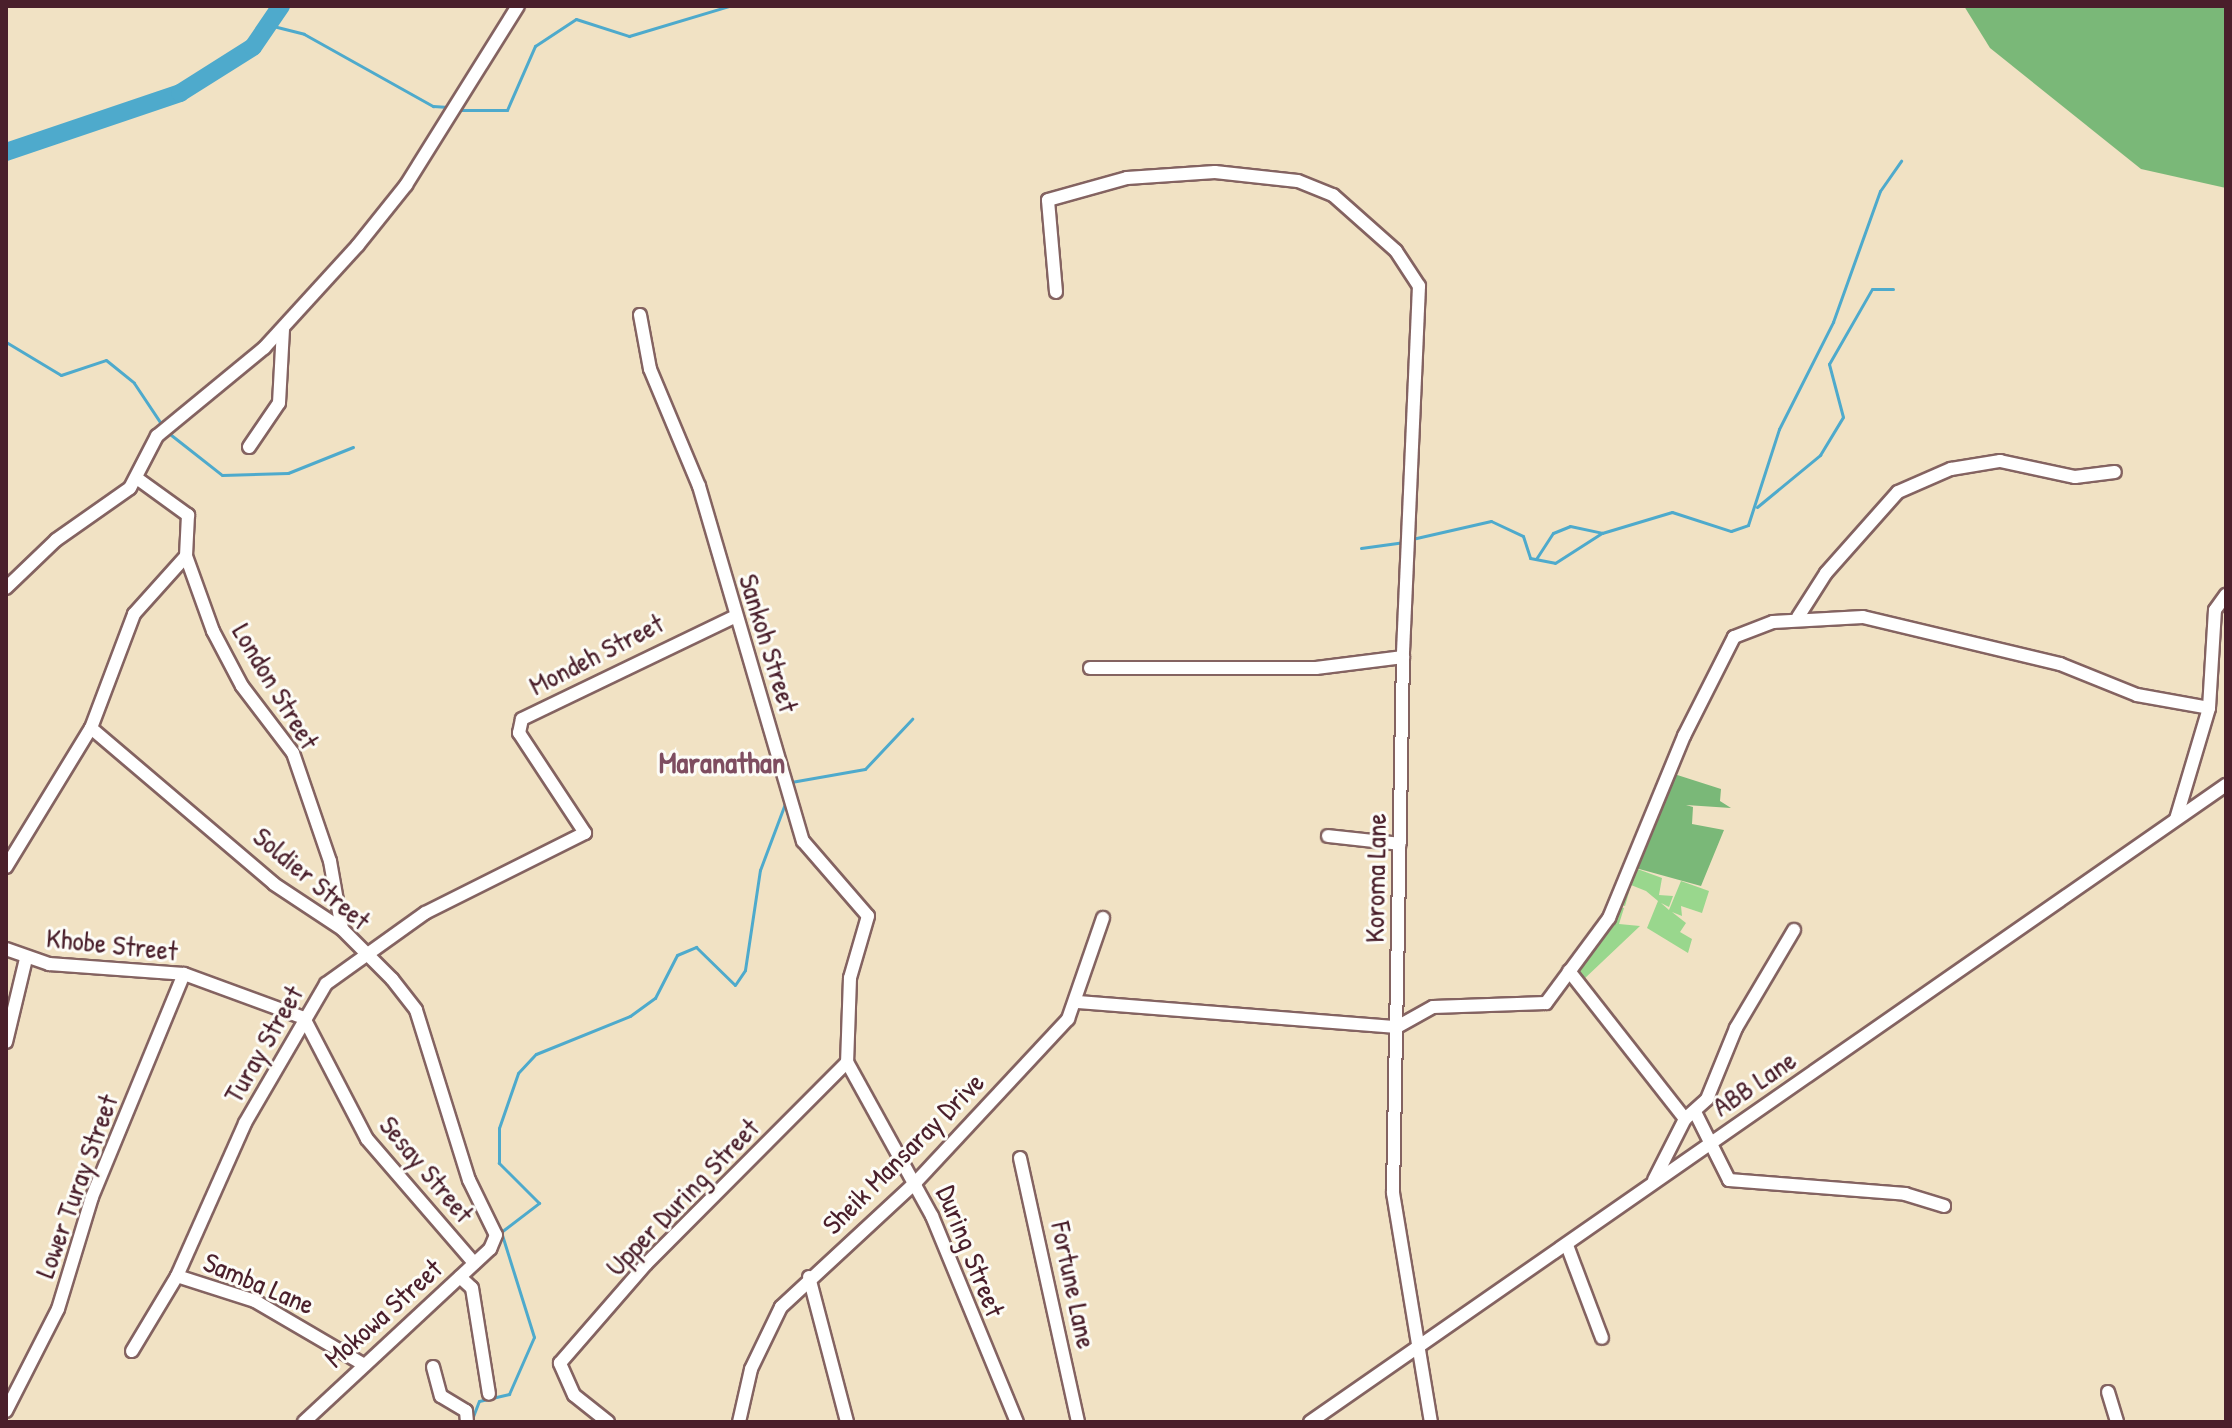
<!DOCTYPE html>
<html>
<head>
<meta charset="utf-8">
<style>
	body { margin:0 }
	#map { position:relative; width:2232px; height:1428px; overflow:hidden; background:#f1e2c4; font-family:"Patrick Hand",sans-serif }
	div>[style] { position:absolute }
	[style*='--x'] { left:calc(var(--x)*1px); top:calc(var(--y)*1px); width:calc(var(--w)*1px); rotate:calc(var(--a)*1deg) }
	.green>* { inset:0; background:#99d78d }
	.forest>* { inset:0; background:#7ab878 }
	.stream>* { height:3px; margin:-1.5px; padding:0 1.5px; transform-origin:1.5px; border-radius:1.5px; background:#4eaacc }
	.river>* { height:18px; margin:-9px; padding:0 9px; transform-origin:9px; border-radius:9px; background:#4eaacc }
	.roads { filter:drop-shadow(2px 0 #846361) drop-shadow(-2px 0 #846361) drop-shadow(0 2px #846361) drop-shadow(0 -2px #846361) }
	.minor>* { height:12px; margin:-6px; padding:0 6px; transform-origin:6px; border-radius:6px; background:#fff }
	span { translate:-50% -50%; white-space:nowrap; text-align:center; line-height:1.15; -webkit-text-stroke:6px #fdfcf7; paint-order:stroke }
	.street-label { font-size:28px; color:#4a1f2b }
	.neighbourhood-label { font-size:30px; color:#7e4d60; font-weight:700 }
	.frame { position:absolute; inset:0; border:8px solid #4a1f2b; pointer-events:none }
</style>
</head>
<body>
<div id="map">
	<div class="green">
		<i style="clip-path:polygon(1632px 867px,1662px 878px,1659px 895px,1673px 896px,1669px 907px,1661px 903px,1669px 910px,1681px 881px,1709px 891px,1702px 913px,1681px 906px,1682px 916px,1672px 912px,1686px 923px,1680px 932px,1692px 939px,1688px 953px,1647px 928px,1658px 901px,1646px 891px,1631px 885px,1625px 906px,1618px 904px)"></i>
		<i style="clip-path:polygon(1617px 906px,1624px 908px,1619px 924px,1640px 926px,1583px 980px,1573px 970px)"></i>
	</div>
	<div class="forest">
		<i style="clip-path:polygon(1964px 6px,2226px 6px,2226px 188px,2141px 169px,1990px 48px)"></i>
		<i style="clip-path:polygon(1671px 773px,1721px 789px,1720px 801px,1731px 808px,1686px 805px,1693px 807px,1692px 824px,1724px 830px,1701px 886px,1632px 867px)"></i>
	</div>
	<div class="stream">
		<i style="--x:269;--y:25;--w:36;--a:14"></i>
		<i style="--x:304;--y:34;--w:148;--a:29.2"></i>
		<i style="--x:433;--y:106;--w:15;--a:4"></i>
		<i style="--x:459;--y:110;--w:48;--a:0"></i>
		<i style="--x:507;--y:110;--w:70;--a:-66.4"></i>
		<i style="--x:535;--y:46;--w:49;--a:-33.4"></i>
		<i style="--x:576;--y:19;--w:56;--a:17.8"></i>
		<i style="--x:629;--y:36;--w:104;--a:-16.7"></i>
		<i style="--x:6;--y:342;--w:64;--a:31"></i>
		<i style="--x:61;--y:375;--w:47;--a:-18.4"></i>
		<i style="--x:106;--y:360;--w:36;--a:39"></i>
		<i style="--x:134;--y:383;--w:50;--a:56.3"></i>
		<i style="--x:166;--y:431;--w:71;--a:38.2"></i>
		<i style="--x:222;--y:475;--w:66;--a:-1.7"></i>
		<i style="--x:288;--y:473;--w:70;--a:-21.8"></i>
		<i style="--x:1757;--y:507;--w:82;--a:-39.5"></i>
		<i style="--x:1820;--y:455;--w:44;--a:-58.8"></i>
		<i style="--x:1843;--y:417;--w:55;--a:-104.8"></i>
		<i style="--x:1829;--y:364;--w:86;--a:-60.2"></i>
		<i style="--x:1872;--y:289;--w:21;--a:0"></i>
		<i style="--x:1412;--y:539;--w:81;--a:-12.8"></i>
		<i style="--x:1491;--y:521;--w:35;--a:25"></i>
		<i style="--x:1523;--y:536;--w:23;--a:72"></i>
		<i style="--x:1530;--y:558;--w:25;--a:11"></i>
		<i style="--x:1555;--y:563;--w:56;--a:-32.6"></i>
		<i style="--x:1602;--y:533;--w:73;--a:-16.7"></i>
		<i style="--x:1672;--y:512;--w:62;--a:17.9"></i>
		<i style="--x:1731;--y:531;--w:18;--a:-19"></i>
		<i style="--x:1748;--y:525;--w:101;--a:-72.1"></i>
		<i style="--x:1779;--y:429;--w:120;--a:-63.2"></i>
		<i style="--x:1833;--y:322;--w:139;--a:-70.3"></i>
		<i style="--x:1880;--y:191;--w:37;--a:-55"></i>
		<i style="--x:1361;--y:548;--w:44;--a:-7.8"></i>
		<i style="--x:1536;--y:559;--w:31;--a:-57"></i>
		<i style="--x:1553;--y:533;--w:18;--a:-22"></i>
		<i style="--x:1570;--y:526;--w:33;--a:12"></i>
		<i style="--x:791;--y:782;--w:75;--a:-10"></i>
		<i style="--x:865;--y:769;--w:69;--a:-46.8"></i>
		<i style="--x:472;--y:1419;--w:19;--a:-69"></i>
		<i style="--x:479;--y:1401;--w:31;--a:-13"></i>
		<i style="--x:509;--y:1394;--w:62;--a:-66.3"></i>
		<i style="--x:534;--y:1337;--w:110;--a:-107.4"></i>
		<i style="--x:501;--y:1232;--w:48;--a:-37.3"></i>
		<i style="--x:539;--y:1203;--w:57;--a:-135"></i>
		<i style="--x:499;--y:1163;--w:35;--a:-90"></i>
		<i style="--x:499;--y:1128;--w:58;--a:-70.9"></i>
		<i style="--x:518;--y:1073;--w:26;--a:-47"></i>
		<i style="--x:536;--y:1054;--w:101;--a:-22"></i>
		<i style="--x:630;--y:1016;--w:31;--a:-36"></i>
		<i style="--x:655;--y:998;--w:48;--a:-62.9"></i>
		<i style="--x:677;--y:955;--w:21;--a:-23"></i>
		<i style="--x:696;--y:947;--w:54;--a:44.3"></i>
		<i style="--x:735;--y:985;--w:18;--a:-56"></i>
		<i style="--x:745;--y:970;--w:101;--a:-81.5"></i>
		<i style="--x:760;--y:870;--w:74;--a:-69.4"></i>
	</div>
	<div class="river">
		<i style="--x:6;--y:152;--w:184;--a:-18.7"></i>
		<i style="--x:180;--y:93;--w:86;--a:-32.2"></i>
		<i style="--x:253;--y:47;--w:50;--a:-55.7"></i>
	</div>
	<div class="roads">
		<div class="minor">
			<i style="--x:1056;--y:292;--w:92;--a:-95"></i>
			<i style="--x:1048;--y:200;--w:82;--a:-15.6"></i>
			<i style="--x:1127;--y:178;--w:88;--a:-3.9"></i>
			<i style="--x:1215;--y:172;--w:83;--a:6.2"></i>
			<i style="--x:1298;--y:181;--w:38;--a:22"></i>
			<i style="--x:1333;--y:195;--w:84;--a:41.6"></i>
			<i style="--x:1396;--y:251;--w:42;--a:56.7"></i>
			<i style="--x:1419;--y:286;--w:371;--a:92.5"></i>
			<i style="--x:1403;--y:657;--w:536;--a:91.07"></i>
			<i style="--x:1393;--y:1193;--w:232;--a:80.6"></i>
			<i style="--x:640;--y:315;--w:55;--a:79.5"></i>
			<i style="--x:650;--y:369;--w:127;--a:67.3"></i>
			<i style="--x:699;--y:486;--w:370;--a:73.7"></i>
			<i style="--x:803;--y:841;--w:99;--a:49.1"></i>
			<i style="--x:868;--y:916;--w:65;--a:106.2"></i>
			<i style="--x:850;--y:978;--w:84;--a:92"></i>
			<i style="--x:249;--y:447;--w:53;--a:-55.7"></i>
			<i style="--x:279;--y:403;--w:74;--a:-86.9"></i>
			<i style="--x:138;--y:479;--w:62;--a:35.8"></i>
			<i style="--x:188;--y:515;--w:41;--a:92.8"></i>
			<i style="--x:186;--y:556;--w:80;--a:70.2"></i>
			<i style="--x:213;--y:631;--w:62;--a:62.2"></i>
			<i style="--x:242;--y:686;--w:84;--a:52.7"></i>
			<i style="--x:293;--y:753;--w:114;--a:71.1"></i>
			<i style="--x:330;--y:861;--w:69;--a:80"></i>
			<i style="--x:6;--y:588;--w:69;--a:-43.8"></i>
			<i style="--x:56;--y:540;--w:90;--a:-35.1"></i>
			<i style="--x:130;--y:488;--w:59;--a:-62.6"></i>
			<i style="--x:157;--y:436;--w:139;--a:-39.4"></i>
			<i style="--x:264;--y:348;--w:139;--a:-47.6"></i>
			<i style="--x:358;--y:245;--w:77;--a:-51.3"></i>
			<i style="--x:406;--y:185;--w:211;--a:-58"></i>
			<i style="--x:1798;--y:617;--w:52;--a:-57.5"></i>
			<i style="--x:1826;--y:573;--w:108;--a:-48.4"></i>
			<i style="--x:1898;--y:492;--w:58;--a:-23.5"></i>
			<i style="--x:1951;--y:469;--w:50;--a:-9.3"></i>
			<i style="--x:2000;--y:461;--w:77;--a:12"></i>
			<i style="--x:2075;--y:477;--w:40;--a:-7.1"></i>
			<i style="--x:1090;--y:668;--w:226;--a:0"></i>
			<i style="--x:1316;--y:668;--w:88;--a:-7.2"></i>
			<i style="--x:91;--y:728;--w:240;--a:40.4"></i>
			<i style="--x:274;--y:884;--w:82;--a:33.5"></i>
			<i style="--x:342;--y:929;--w:71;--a:45"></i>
			<i style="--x:392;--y:979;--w:39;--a:52"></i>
			<i style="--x:416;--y:1010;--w:178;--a:72.7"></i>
			<i style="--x:469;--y:1180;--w:61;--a:63.9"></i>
			<i style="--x:496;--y:1235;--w:15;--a:113"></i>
			<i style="--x:490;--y:1249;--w:254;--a:137.1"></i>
			<i style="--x:2176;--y:819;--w:116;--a:-73.4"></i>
			<i style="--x:2209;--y:708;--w:98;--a:-86.5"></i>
			<i style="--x:2215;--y:610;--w:19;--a:-54"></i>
			<i style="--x:1328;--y:836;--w:72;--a:6.3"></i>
			<i style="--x:6;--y:867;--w:163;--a:-58.6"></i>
			<i style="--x:91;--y:728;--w:122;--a:-69.3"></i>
			<i style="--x:134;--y:614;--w:78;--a:-48.1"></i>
			<i style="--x:6;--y:949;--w:46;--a:19.2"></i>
			<i style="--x:49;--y:964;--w:135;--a:4.2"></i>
			<i style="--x:184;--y:974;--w:128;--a:20.1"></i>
			<i style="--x:304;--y:1018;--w:136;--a:62.5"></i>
			<i style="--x:367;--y:1139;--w:164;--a:49.2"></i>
			<i style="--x:1569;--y:971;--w:188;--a:51.9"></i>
			<i style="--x:1078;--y:1002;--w:320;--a:4.5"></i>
			<i style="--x:1397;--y:1027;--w:41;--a:-29.1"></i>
			<i style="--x:1433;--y:1007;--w:113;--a:-2"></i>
			<i style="--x:1546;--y:1003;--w:106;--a:-53.5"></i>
			<i style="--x:1609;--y:918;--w:197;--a:-67.6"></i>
			<i style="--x:1684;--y:736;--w:111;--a:-63.2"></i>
			<i style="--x:1734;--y:637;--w:42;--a:-21"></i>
			<i style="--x:1773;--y:622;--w:90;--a:-3.2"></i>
			<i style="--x:1863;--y:617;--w:203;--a:13.4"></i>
			<i style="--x:2060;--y:664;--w:83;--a:21.9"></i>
			<i style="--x:2137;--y:695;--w:73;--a:10.2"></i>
			<i style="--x:6;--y:1042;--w:85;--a:-76.5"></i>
			<i style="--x:847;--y:1062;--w:176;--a:61.1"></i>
			<i style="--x:932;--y:1216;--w:223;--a:67.6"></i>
			<i style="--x:1695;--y:1112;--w:76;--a:63.4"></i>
			<i style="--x:1729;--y:1180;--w:177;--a:4.5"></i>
			<i style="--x:1905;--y:1194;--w:41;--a:17.1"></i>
			<i style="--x:1020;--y:1158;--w:270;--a:77.6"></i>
			<i style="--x:1654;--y:1180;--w:68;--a:-63.1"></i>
			<i style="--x:1685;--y:1119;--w:30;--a:-42"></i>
			<i style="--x:1707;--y:1099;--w:77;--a:-67.8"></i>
			<i style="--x:1736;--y:1028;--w:114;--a:-59.4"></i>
			<i style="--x:1568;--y:1248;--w:96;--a:69.3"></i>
			<i style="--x:177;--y:1276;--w:82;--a:17.8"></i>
			<i style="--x:255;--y:1301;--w:123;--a:30.3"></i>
			<i style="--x:460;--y:1277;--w:16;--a:43"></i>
			<i style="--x:472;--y:1288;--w:107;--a:80.9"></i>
			<i style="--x:809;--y:1277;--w:150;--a:75.3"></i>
			<i style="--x:132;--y:1351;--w:87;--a:-59"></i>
			<i style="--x:177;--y:1276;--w:167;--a:-66"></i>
			<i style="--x:245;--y:1123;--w:161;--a:-59.8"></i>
			<i style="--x:326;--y:984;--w:122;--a:-35.6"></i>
			<i style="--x:425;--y:913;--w:179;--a:-26.6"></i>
			<i style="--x:585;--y:833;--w:120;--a:-123.4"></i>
			<i style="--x:519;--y:733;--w:14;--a:-78"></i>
			<i style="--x:522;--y:719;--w:235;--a:-25.7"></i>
			<i style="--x:433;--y:1367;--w:30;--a:75"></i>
			<i style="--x:441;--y:1396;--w:29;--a:31"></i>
			<i style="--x:466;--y:1411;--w:11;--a:85"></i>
			<i style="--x:2108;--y:1392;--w:31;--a:73"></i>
			<i style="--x:6;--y:1411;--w:114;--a:-63"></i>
			<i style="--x:58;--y:1309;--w:117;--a:-73.1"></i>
			<i style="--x:92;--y:1197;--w:241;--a:-67.6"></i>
			<i style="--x:608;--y:1422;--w:43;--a:-141.5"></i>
			<i style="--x:574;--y:1395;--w:35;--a:-114"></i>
			<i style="--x:560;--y:1363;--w:131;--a:-49"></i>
			<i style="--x:646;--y:1264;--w:285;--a:-45.1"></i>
			<i style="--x:739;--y:1422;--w:54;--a:-77.2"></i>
			<i style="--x:751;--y:1369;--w:69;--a:-64.2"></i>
			<i style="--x:781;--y:1307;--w:184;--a:-42.8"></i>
			<i style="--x:916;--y:1182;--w:223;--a:-47"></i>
			<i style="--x:1068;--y:1019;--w:107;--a:-70.9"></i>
			<i style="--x:1310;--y:1422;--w:1116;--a:-34.82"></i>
		</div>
	</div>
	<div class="street-label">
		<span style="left:769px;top:643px;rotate:73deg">Sankoh Street</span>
		<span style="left:596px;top:654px;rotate:-27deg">Mondeh Street</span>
		<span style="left:276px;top:686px;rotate:59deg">London Street</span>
		<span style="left:312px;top:878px;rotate:40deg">Soldier Street</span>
		<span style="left:1375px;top:878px;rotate:-89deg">Koroma Lane</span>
		<span style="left:112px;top:944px;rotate:6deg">Khobe Street</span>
		<span style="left:263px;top:1044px;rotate:-60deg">Turay Street</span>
		<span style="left:1754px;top:1083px;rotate:-34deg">ABB Lane</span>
		<span style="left:903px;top:1153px;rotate:-45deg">Sheik Mansaray Drive</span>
		<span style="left:427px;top:1169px;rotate:50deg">Sesay Street</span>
		<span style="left:76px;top:1186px;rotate:-70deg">Lower Turay Street</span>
		<span style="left:682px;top:1197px;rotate:-46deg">Upper During Street</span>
		<span style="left:971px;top:1251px;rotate:68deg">During Street</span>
		<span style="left:259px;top:1283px;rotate:23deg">Samba Lane</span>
		<span style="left:1074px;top:1285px;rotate:78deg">Fortune Lane</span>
		<span style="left:383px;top:1313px;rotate:-42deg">Mokowa Street</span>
	</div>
	<div class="neighbourhood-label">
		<span style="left:722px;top:762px">Maranathan</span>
	</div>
	<div class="frame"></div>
</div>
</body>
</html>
